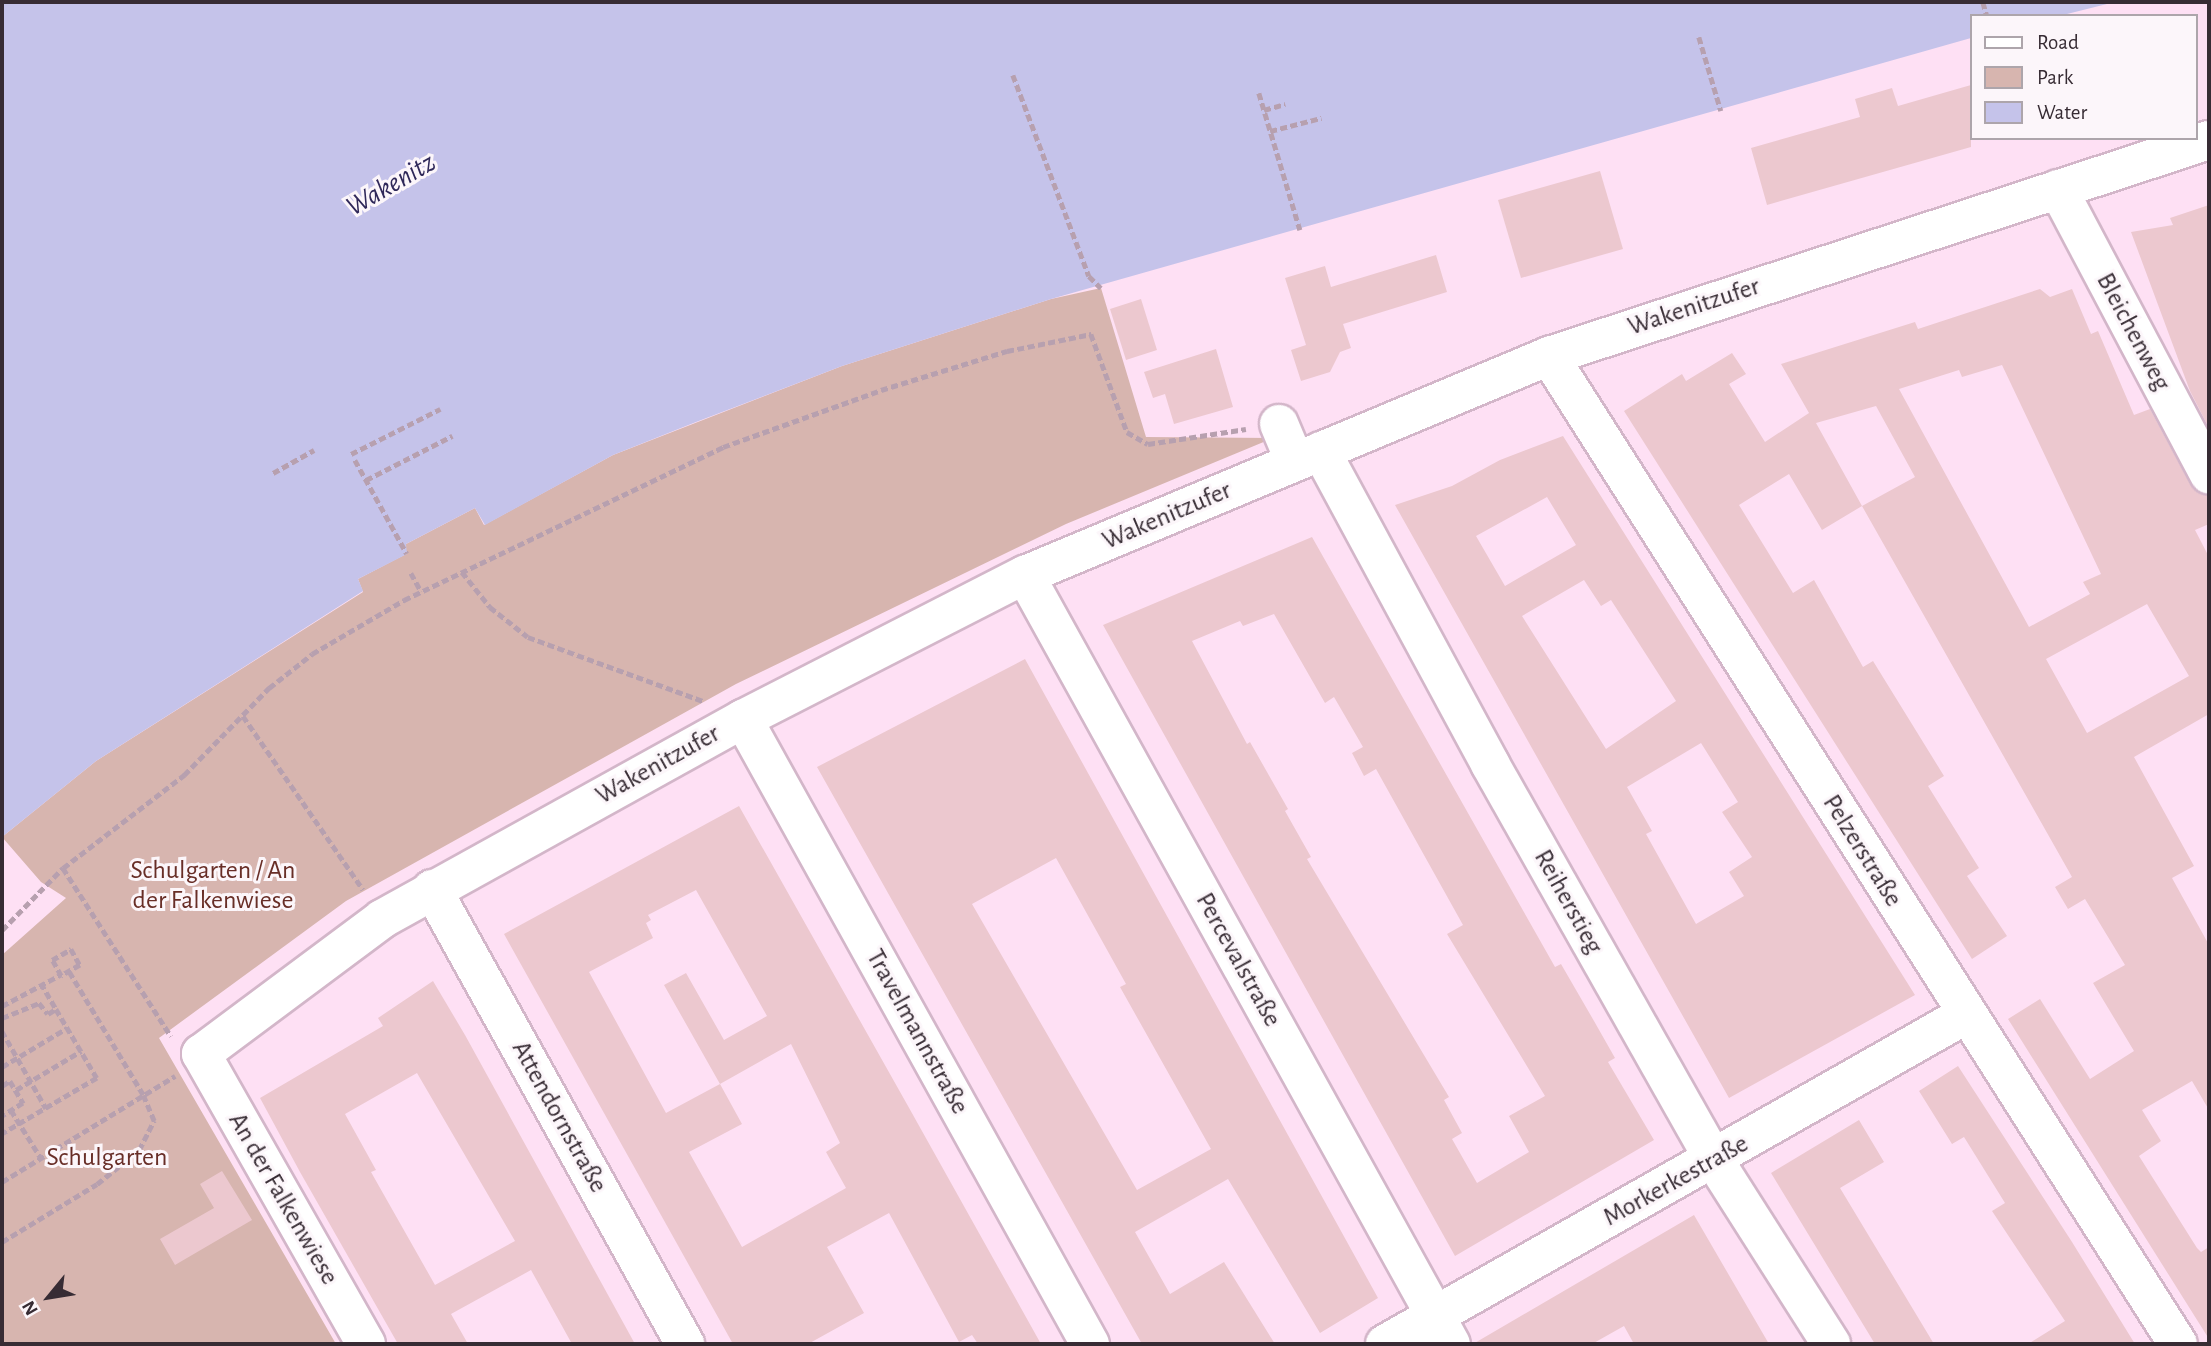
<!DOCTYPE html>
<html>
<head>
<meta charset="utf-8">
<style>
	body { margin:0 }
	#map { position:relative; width:2211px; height:1346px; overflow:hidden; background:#fee0f4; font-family:"Alegreya Sans",sans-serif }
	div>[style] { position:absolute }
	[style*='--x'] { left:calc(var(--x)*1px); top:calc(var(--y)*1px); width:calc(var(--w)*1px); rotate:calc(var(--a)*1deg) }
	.green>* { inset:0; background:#d7b5af }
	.water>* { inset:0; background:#c5c3ea }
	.building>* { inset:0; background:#ecc8cf }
	.path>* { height:4.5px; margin-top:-2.25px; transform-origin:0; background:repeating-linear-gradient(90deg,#b7a0af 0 7px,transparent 0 10.5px) }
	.roads { filter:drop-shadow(2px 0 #d3b6c9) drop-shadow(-2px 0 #d3b6c9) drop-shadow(0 2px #d3b6c9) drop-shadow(0 -2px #d3b6c9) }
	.minor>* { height:38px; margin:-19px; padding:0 19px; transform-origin:19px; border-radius:19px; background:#fff }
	span { translate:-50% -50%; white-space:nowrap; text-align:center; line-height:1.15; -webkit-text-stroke:6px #fcf6fa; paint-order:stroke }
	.street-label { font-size:26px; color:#372c34 }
	.park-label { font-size:26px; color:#682e27 }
	.water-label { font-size:28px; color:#2f2859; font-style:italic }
	.frame { position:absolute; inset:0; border:4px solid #372c34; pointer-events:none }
	.legend { position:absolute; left:1970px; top:14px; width:228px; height:126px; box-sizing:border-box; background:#fcf6fa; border:2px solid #ada5ab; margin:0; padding:9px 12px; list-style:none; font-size:21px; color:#372c34 }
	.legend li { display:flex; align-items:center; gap:14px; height:35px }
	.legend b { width:35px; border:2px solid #ada5ab }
	.north { position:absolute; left:14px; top:1262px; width:70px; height:70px; -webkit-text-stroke:5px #fcf6fa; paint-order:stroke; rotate:240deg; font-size:19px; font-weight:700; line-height:28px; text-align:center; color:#372c34 }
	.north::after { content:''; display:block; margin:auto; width:24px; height:32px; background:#372c34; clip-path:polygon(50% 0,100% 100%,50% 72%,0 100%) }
</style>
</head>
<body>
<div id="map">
	<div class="green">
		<i style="clip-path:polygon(1101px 288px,1146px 437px,1273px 438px,1066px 524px,736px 684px,346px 901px,159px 1038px,336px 1344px,2px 1344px,2px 955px,66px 898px,41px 882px,2px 837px,96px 761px,363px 592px,358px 579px,406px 554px,406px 544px,475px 508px,484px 525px,613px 455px,842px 366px,1051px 299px)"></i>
	</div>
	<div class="water">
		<i style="clip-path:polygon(2px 2px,2115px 2px,2059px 16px,1971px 16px,1971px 38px,1051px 299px,842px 366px,696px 422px,613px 455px,485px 525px,475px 508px,406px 544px,407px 554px,358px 579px,363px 591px,96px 761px,2px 837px)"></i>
	</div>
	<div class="building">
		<i style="clip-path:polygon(1971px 85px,1971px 147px,1767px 205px,1751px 148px,1860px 117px,1855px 99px,1892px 88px,1898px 106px)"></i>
		<i style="clip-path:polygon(1600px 171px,1623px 249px,1521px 278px,1498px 200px)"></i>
		<i style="clip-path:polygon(2209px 205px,2209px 428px,2190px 391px,2131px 232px,2173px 225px,2170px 218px)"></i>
		<i style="clip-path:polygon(1436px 255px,1447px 292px,1343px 324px,1351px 348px,1340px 352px,1330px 372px,1301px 381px,1291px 350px,1306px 345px,1285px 278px,1325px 266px,1331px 287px)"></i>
		<i style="clip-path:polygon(evenodd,2040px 289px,2050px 297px,2072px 289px,2091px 334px,2098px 331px,2134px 415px,2150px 409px,2190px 484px,2209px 496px,2209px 524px,2195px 530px,2209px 557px,2209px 714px,2134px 757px,2194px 866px,2172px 878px,2209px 945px,2209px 1110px,2192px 1081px,2142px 1110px,2161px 1141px,2139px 1156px,2197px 1248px,2201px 1252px,2209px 1247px,2209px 1339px,2008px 1019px,2040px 999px,2090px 1079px,2134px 1051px,2093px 983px,2125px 965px,2085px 899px,2068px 909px,2055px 887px,2072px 877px,1862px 506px,1822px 530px,1789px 474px,1739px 505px,1793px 593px,1814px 580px,1863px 667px,1873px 661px,1944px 776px,1928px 786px,1979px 868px,1967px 876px,2007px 936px,1972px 959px,1624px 411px,1682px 374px,1686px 381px,1732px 353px,1746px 374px,1729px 384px,1765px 442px,1809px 413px,1781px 364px,1915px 322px,1918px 329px,2040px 289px,2002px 365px,2101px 574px,2083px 582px,2090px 594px,2029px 627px,1899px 389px,1959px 370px,1962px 377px,2002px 365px,2040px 289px,1876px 406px,1915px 477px,1862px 506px,1816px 423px,1876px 406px,2040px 289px,2147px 604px,2189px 676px,2087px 733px,2046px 659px,2147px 604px)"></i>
		<i style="clip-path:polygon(1141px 299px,1157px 350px,1126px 360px,1110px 309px)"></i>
		<i style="clip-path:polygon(1216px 349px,1233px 407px,1174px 424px,1165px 394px,1153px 398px,1144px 372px)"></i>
		<i style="clip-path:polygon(evenodd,1563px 436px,1915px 995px,1729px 1098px,1395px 505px,1452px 486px,1500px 460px,1563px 436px,1547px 497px,1576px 545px,1505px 586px,1476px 536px,1547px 497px,1563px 436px,1584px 580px,1601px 606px,1611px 600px,1676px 701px,1606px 749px,1522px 616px,1584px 580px,1563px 436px,1701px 743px,1738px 802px,1722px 812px,1752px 857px,1729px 872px,1744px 896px,1696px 924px,1646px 834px,1652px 831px,1627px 787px,1701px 743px)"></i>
		<i style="clip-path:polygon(evenodd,1312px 537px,1555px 967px,1561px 964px,1594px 1021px,1615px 1058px,1608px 1062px,1654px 1140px,1455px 1256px,1103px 625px,1312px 537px,1274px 614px,1325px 703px,1334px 697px,1363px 747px,1352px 753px,1364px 776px,1376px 769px,1463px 925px,1447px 934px,1545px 1096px,1509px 1116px,1529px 1152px,1477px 1183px,1452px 1139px,1462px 1133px,1444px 1100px,1449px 1097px,1307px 859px,1311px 857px,1285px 811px,1288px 809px,1250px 742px,1247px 744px,1192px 641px,1240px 621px,1243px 626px,1274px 614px)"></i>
		<i style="clip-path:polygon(evenodd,1025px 659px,1378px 1298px,1320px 1333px,1228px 1179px,1135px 1232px,1170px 1294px,1224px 1262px,1275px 1344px,1142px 1344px,817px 767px,1025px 659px,1056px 858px,1126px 984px,1120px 987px,1211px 1149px,1137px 1190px,972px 904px,1056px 858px)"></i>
		<i style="clip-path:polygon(evenodd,739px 806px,908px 1106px,1041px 1344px,978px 1344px,972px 1335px,959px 1342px,889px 1213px,827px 1247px,864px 1313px,808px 1344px,733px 1344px,504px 934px,739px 806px,696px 890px,767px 1016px,724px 1040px,686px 973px,664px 985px,720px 1084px,666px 1113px,589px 972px,653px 938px,646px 923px,651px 920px,648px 915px,696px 890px,739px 806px,791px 1044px,840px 1143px,826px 1152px,846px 1188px,742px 1247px,689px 1152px,742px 1124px,720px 1084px,791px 1044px)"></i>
		<i style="clip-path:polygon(evenodd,433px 981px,465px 1035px,635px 1344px,572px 1344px,531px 1270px,451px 1314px,468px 1344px,398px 1344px,300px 1172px,260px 1098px,383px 1026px,378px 1018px,433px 981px,417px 1073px,515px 1241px,435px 1285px,371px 1172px,376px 1170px,345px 1114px,417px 1073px)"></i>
		<i style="clip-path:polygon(1958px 1066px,2072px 1242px,2135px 1344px,2028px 1344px,2065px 1321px,1992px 1211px,2005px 1203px,1964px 1137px,1952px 1144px,1919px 1091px)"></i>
		<i style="clip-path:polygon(1859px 1120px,1884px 1162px,1840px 1188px,1934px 1344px,1875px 1344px,1771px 1173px)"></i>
		<i style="clip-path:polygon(222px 1171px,252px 1220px,175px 1265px,160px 1239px,214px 1208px,200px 1184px)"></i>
		<i style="clip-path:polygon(1694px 1215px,1769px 1344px,1634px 1344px,1624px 1326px,1592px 1344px,1473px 1344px)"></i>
	</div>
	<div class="path">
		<i style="--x:1983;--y:2;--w:15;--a:74"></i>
		<i style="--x:1699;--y:37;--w:77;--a:73.4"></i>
		<i style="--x:1013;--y:75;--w:215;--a:69.3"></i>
		<i style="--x:1089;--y:276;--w:17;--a:45"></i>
		<i style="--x:1259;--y:93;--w:143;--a:73.3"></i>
		<i style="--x:1264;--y:110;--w:22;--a:-16"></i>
		<i style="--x:1270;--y:131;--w:53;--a:-14.3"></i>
		<i style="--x:351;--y:454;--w:100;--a:-26.8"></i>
		<i style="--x:355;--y:460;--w:107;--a:61"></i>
		<i style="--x:273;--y:473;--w:47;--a:-29.3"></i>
		<i style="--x:366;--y:480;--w:97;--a:-27.1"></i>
		<i style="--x:462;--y:572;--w:45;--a:51.3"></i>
		<i style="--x:490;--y:607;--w:48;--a:38.3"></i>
		<i style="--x:528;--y:637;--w:186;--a:20.1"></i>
		<i style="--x:411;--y:573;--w:21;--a:61"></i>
		<i style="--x:243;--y:716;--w:211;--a:55.3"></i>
		<i style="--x:63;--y:868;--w:200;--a:57.3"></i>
		<i style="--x:2;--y:930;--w:87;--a:-45.5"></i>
		<i style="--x:63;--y:868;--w:153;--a:-37.5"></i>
		<i style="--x:184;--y:775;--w:122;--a:-45.7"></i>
		<i style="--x:269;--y:688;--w:55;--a:-38.3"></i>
		<i style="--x:312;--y:654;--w:107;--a:-30.4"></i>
		<i style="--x:404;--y:600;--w:354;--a:-25.6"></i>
		<i style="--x:723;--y:447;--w:168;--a:-19.8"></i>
		<i style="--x:881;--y:390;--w:132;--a:-17.2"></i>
		<i style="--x:1007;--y:351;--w:86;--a:-11.4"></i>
		<i style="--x:1091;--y:334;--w:104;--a:69.8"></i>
		<i style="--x:1127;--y:432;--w:24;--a:30"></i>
		<i style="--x:1148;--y:444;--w:99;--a:-8.7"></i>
		<i style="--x:71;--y:949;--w:18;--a:61"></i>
		<i style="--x:80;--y:965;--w:22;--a:150"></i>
		<i style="--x:61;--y:976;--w:18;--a:-119"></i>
		<i style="--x:52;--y:960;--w:22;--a:-30"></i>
		<i style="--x:41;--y:983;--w:30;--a:60"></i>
		<i style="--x:2;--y:1006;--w:66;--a:-28.1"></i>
		<i style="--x:2;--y:1018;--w:40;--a:-22"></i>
		<i style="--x:39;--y:1003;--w:14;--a:51"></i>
		<i style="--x:48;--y:1014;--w:9;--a:-32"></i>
		<i style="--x:56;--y:1009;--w:80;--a:59.3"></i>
		<i style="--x:97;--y:1078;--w:110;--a:149.5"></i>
		<i style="--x:2;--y:1031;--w:89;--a:60.3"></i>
		<i style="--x:2;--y:1067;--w:76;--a:-31"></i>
		<i style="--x:2;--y:1086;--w:9;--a:-32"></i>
		<i style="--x:10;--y:1081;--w:26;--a:59"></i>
		<i style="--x:23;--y:1103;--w:25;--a:148"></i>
		<i style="--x:16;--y:1090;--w:76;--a:-31"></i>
		<i style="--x:11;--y:1110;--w:57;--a:58"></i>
		<i style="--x:2;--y:1182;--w:203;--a:-31.5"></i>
		<i style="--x:2;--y:1242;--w:111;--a:-31.4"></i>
		<i style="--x:97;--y:1184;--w:54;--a:-39"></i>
		<i style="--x:139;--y:1150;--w:33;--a:-63"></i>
		<i style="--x:154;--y:1121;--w:28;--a:-113"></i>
		<i style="--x:143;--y:1095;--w:144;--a:-121"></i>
	</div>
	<div class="roads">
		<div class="minor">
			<i style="--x:2058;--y:189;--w:323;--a:62.1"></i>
			<i style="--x:1549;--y:356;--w:1171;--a:57.52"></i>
			<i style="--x:1279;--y:424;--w:41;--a:67.2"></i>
			<i style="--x:1321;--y:451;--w:356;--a:61.6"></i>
			<i style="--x:1490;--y:764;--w:455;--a:60.5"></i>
			<i style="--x:1714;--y:1160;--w:218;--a:57.5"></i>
			<i style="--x:1025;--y:575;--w:879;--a:61.02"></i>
			<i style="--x:743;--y:719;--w:715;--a:60.96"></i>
			<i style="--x:432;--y:889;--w:521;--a:60.92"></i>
			<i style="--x:366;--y:1344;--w:334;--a:-119.6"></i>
			<i style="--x:201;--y:1054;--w:226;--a:-36.7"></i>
			<i style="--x:382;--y:919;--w:413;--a:-29"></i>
			<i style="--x:743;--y:719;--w:317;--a:-27.1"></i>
			<i style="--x:1025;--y:575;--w:568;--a:-22.68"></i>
			<i style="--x:1549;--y:356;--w:694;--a:-18.12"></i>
			<i style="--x:1385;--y:1344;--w:667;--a:-29.56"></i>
		</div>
	</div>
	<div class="street-label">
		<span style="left:1694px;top:307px;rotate:-18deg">Wakenitzufer</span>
		<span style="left:2133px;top:332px;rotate:62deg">Bleichenweg</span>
		<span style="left:1167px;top:516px;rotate:-23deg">Wakenitzufer</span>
		<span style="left:658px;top:765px;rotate:-29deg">Wakenitzufer</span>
		<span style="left:1862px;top:851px;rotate:58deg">Pelzerstraße</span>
		<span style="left:1568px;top:902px;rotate:61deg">Reiherstieg</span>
		<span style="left:1238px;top:960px;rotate:61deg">Percevalstraße</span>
		<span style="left:917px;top:1032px;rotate:61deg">Travelmannstraße</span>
		<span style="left:559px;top:1117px;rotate:61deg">Attendornstraße</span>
		<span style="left:1676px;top:1181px;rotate:-29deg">Morkerkestraße</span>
		<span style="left:283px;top:1199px;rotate:60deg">An der Falkenwiese</span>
	</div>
	<div class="park-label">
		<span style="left:213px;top:886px">Schulgarten / An<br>der Falkenwiese</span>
		<span style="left:107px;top:1158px">Schulgarten</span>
	</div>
	<div class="water-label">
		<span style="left:391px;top:185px;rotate:-30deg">Wakenitz</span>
	</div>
	<div class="frame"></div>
	<ul class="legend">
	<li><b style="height:9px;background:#fff"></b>Road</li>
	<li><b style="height:19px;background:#d7b5af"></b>Park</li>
	<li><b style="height:19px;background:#c5c3ea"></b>Water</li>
	</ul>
	<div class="north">N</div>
</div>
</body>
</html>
